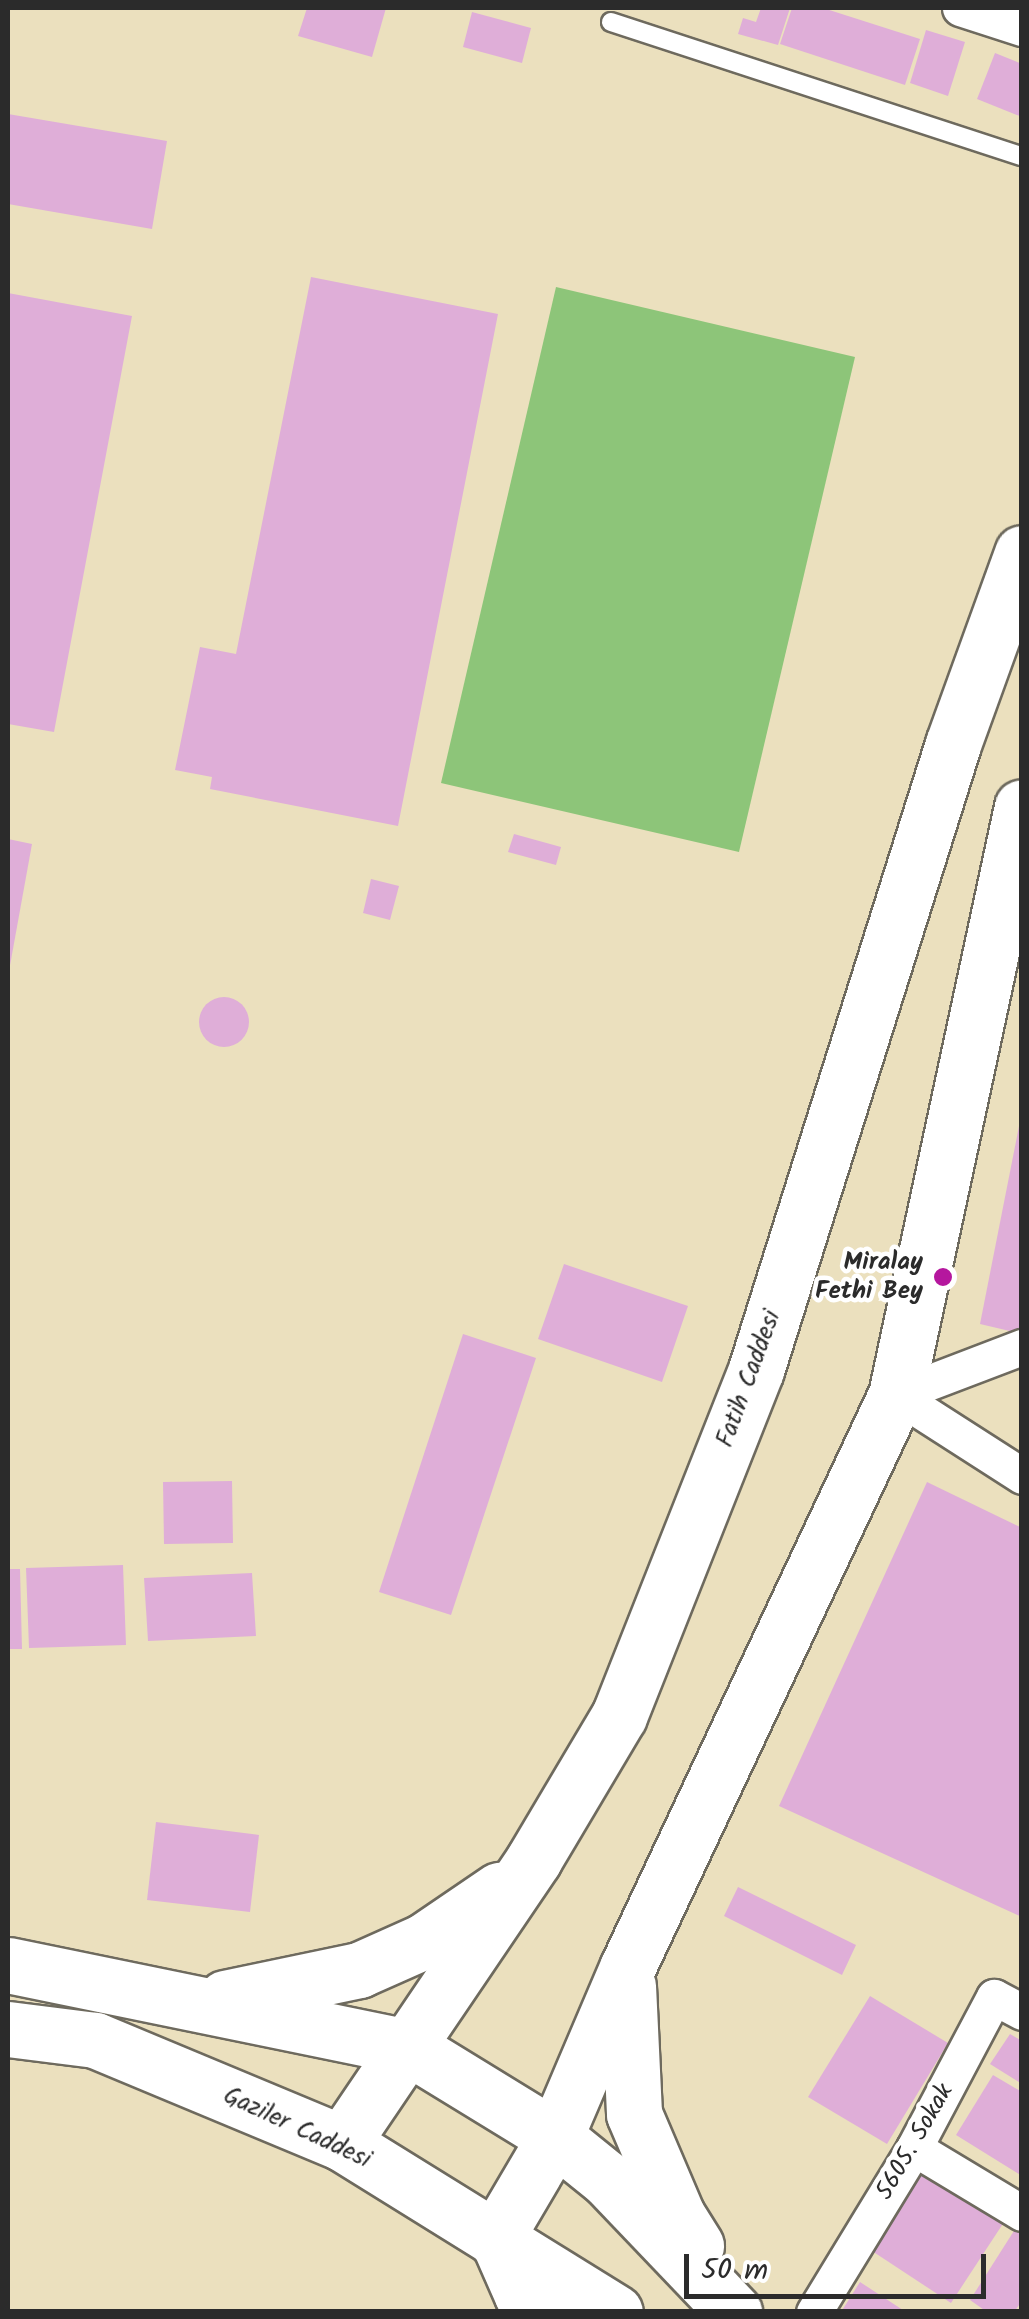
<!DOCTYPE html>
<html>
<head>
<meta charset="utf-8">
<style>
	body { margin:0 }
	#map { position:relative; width:1029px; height:2319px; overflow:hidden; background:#ebe0be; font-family:Kalam,sans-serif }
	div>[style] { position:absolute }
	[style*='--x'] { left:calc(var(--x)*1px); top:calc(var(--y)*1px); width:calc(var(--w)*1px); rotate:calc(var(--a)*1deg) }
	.green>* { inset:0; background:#8dc579 }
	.building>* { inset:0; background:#dfaed8 }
	.round { border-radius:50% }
	.roads { filter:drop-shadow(2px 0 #6e6a5e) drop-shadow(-2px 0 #6e6a5e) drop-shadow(0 2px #6e6a5e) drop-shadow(0 -2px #6e6a5e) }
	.service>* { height:18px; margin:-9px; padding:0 9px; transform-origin:9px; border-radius:9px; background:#fff }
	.minor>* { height:35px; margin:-17.5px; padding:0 17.5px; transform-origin:17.5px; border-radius:17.5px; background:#fff }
	.secondary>* { height:50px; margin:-25px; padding:0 25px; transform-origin:25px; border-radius:25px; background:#fff }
	.primary>* { height:55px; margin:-27.5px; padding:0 27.5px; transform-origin:27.5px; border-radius:27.5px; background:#fff }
	.dots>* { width:28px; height:28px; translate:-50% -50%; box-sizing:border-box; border:5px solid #fff; border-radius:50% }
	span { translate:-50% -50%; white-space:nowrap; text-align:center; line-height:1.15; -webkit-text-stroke:9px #fff; paint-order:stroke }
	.poi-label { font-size:25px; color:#2b2b2b; font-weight:700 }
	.right { translate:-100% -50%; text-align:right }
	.street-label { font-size:25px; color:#2b2b2b }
	.frame { position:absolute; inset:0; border:10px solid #2b2b2b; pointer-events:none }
	.scale { position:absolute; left:684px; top:2254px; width:302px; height:45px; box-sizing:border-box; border:5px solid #2b2b2b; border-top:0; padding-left:12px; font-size:30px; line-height:35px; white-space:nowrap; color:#2b2b2b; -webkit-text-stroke:8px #fff; paint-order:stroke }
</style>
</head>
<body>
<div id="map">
	<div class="green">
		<i style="clip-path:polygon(556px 287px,855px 357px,739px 852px,441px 783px)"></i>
	</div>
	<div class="building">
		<i style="clip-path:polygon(307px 8px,386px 8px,372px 57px,298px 36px)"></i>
		<i style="clip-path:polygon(761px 8px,790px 8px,778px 45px,738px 34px,743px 18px,756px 22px)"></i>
		<i style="clip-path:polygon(792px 8px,823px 8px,920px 39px,905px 85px,780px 44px)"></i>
		<i style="clip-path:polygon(472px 12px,531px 28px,522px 63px,463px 47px)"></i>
		<i style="clip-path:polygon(926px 30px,965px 42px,948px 96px,910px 83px)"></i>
		<i style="clip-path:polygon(995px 53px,1022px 64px,1022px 117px,977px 99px)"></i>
		<i style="clip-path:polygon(8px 114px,167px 141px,152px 229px,8px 204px)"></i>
		<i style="clip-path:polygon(311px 277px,498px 314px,398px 826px,210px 789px,212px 777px,175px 770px,200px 647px,236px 654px)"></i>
		<i style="clip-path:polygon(8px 293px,132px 316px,54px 732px,8px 724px)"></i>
		<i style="clip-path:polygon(514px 834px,561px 847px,556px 865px,508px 852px)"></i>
		<i style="clip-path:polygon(8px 839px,32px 844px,9px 971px,8px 970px)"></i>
		<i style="clip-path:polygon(371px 879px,399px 886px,390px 920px,363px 913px)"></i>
		<i class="round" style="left:199px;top:997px;width:50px;height:50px"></i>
		<i style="clip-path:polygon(1020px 1121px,1022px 1328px,1014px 1332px,980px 1324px)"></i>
		<i style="clip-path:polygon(564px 1264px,688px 1306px,662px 1382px,538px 1339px)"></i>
		<i style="clip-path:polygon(463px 1334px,536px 1358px,451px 1615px,379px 1592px)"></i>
		<i style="clip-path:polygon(232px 1481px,233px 1543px,164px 1544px,163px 1482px)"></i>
		<i style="clip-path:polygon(927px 1482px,1022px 1528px,1022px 1917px,779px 1806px)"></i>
		<i style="clip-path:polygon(123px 1565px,126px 1645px,29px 1648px,26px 1568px)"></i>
		<i style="clip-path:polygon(8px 1569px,20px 1569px,22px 1649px,8px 1649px)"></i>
		<i style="clip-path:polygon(252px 1573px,256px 1636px,148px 1641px,144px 1578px)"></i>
		<i style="clip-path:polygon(156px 1822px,259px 1835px,250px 1912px,147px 1900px)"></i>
		<i style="clip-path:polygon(738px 1887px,856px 1945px,842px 1975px,724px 1916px)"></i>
		<i style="clip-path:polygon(870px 1996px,948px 2043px,887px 2144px,808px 2097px)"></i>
		<i style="clip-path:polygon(1010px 2034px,1022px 2041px,1022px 2084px,990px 2064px)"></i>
		<i style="clip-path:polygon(993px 2075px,1022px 2092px,1022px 2176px,956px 2135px)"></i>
		<i style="clip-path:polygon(926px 2162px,1008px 2216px,951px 2303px,869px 2249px)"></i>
		<i style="clip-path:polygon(1019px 2223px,1022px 2301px,1014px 2312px,987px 2312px,970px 2300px)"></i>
		<i style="clip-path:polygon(860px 2282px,906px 2312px,841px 2312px)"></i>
	</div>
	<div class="roads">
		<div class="service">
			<i style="--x:611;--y:22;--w:432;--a:18.1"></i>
		</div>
		<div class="minor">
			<i style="--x:960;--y:8;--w:65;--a:17.9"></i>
			<i style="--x:896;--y:1395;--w:150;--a:32.7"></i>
			<i style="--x:896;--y:1395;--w:135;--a:-20.9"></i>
			<i style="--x:914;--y:2148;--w:126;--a:31"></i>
			<i style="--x:814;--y:2312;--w:192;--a:-58.6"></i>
			<i style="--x:914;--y:2148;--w:171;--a:-62.1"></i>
			<i style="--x:994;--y:1997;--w:32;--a:28"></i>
		</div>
		<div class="secondary">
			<i style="--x:495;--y:2239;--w:62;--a:66.3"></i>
			<i style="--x:520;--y:2296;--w:21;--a:51"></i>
		</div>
		<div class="primary">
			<i style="--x:8;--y:1965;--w:408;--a:11.6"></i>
			<i style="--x:408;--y:2047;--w:172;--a:31.5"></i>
			<i style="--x:555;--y:2137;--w:67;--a:38.9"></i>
			<i style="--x:607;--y:2179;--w:184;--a:46.3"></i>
			<i style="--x:628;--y:1986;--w:128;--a:87.3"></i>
			<i style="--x:634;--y:2114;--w:110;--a:66.9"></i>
			<i style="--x:677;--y:2215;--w:36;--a:58"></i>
			<i style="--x:225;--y:1998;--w:137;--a:-11.8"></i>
			<i style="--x:359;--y:1970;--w:71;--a:-24"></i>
			<i style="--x:424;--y:1941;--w:91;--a:-34.2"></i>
			<i style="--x:8;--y:2029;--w:88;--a:7.2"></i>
			<i style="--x:95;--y:2040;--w:268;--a:22.6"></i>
			<i style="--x:342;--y:2143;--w:321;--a:31.8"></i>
			<i style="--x:342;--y:2143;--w:343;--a:-55.9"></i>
			<i style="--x:534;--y:1859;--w:166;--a:-59.3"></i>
			<i style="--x:619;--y:1716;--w:372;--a:-68.4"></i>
			<i style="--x:756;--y:1370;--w:656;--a:-72.53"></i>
			<i style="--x:953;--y:744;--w:203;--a:-70.1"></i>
			<i style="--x:495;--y:2239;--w:118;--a:-59.5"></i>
			<i style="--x:555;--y:2137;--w:186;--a:-66.9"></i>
			<i style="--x:628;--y:1966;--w:631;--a:-64.86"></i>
			<i style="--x:896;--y:1395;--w:601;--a:-77.91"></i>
		</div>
	</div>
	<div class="dots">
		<i style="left:943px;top:1277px;background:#b5179e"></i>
	</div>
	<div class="poi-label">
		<span class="right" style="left:923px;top:1277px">Miralay<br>Fethi Bey</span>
	</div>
	<div class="street-label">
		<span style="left:749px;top:1379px;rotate:-70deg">Fatih Caddesi</span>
		<span style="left:297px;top:2128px;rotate:25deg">Gaziler Caddesi</span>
		<span style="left:915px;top:2142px;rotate:-60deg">5605. Sokak</span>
	</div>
	<div class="frame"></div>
	<div class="scale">50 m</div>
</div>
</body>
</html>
